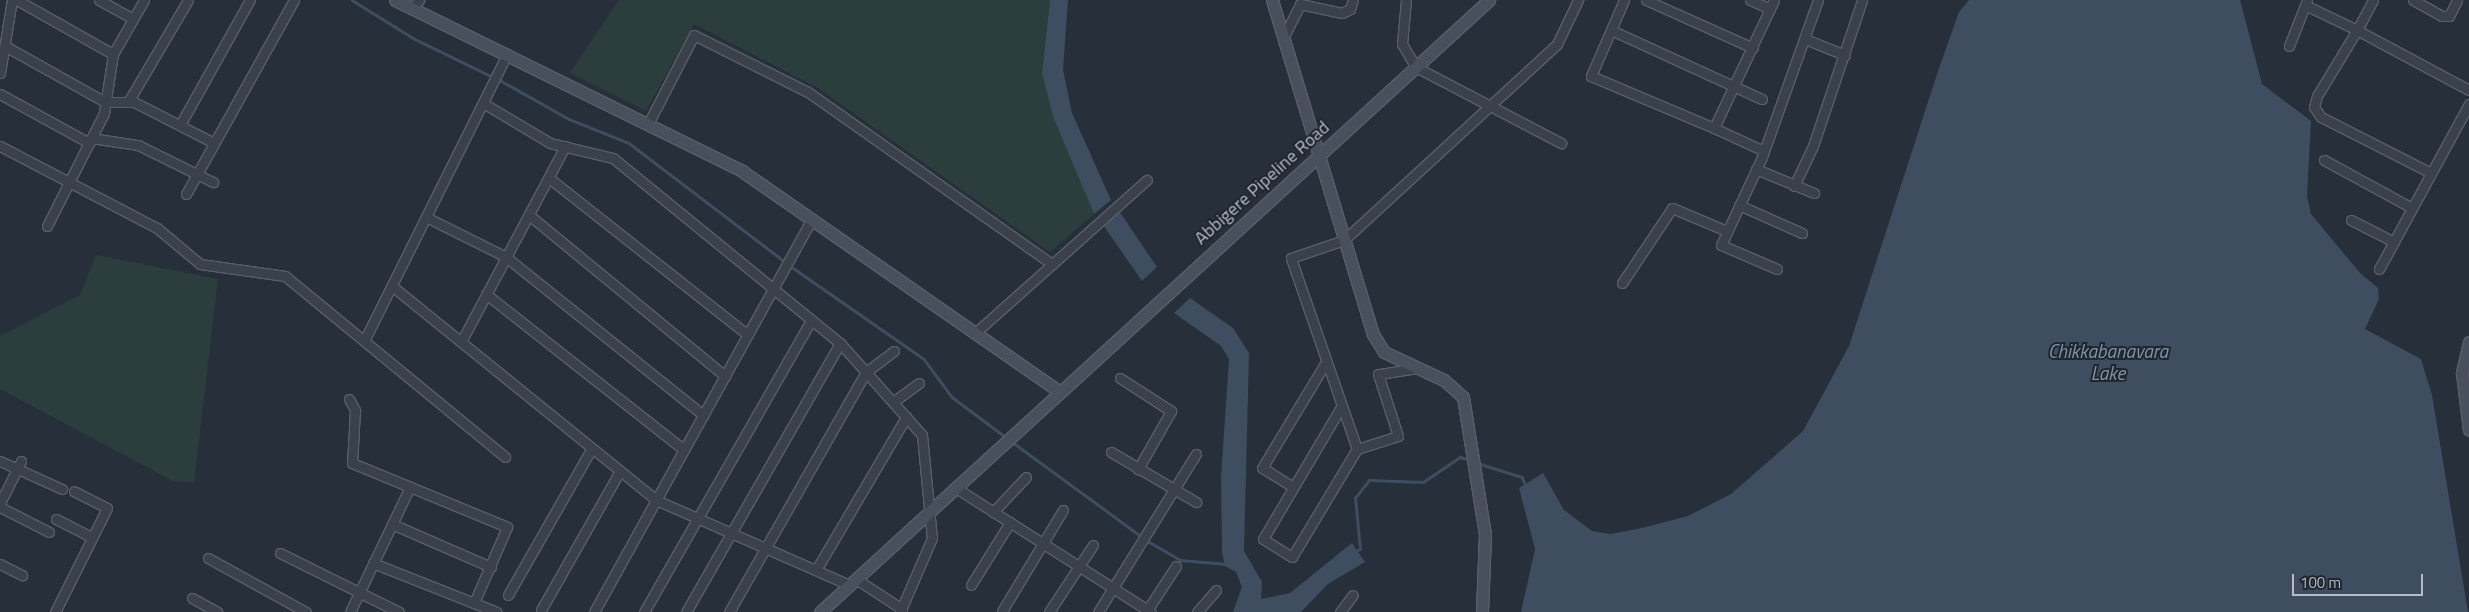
<!DOCTYPE html>
<html>
<head>
<meta charset="utf-8">
<style>
	body { margin:0 }
	#map { position:relative; width:2469px; height:612px; overflow:hidden; background:#272f3a; font-family:"Titillium Web",sans-serif }
	div>[style] { position:absolute }
	[style*='--x'] { left:calc(var(--x)*1px); top:calc(var(--y)*1px); width:calc(var(--w)*1px); rotate:calc(var(--a)*1deg) }
	.green>* { inset:0; background:#2b3d3d }
	.water>* { inset:0; background:#3e4d60 }
	.stream>* { height:2.5px; margin:-1.25px; padding:0 1.25px; transform-origin:1.25px; border-radius:1.25px; background:#3e4d60 }
	.roads { filter:drop-shadow(1px 0 #585f68) drop-shadow(-1px 0 #585f68) drop-shadow(0 1px #585f68) drop-shadow(0 -1px #585f68) }
	.street>* { height:9px; margin:-4.5px; padding:0 4.5px; transform-origin:4.5px; border-radius:4.5px; background:#3a414a }
	.secondary>* { height:11px; margin:-5.5px; padding:0 5.5px; transform-origin:5.5px; border-radius:5.5px; background:#49505d }
	span { translate:-50% -50%; white-space:nowrap; text-align:center; line-height:1.15; -webkit-text-stroke:4px #1f262f; paint-order:stroke }
	.street-label { font-size:18px; color:#b6bcc6 }
	.water-label { font-size:19px; color:#8193aa; font-style:italic }
	.scale { position:absolute; left:2292px; top:574px; width:131px; height:22px; box-sizing:border-box; border:2px solid #b6bcc6; border-top:0; padding-left:6px; font-size:15px; line-height:18px; white-space:nowrap; color:#b6bcc6; -webkit-text-stroke:4px #1f262f; paint-order:stroke }
</style>
</head>
<body>
<div id="map">
	<div class="green">
		<i style="clip-path:polygon(619px 0,1050px 0,1042px 73px,1053px 117px,1094px 214px,1050px 252px,818px 88px,694px 24px,646px 111px,570px 73px)"></i>
		<i style="clip-path:polygon(96px 255px,218px 279px,194px 483px,173px 481px,0 389px,0 336px,80px 295px)"></i>
	</div>
	<div class="water">
		<i style="clip-path:polygon(1050px 0,1068px 0,1063px 70px,1072px 113px,1111px 200px,1094px 214px,1053px 117px,1042px 73px)"></i>
		<i style="clip-path:polygon(1969px 0,2240px 0,2262px 84px,2311px 121px,2307px 196px,2311px 214px,2360px 273px,2378px 288px,2379px 299px,2365px 329px,2421px 359px,2432px 395px,2468px 612px,1521px 612px,1535px 549px,1519px 488px,1543px 473px,1564px 510px,1592px 531px,1610px 534px,1642px 528px,1688px 516px,1731px 494px,1803px 431px,1849px 346px,1938px 71px,1959px 12px)"></i>
		<i style="clip-path:polygon(1117px 208px,1157px 267px,1142px 281px,1101px 222px)"></i>
		<i style="clip-path:polygon(1190px 298px,1233px 328px,1249px 353px,1244px 551px,1262px 582px,1261px 599px,1290px 593px,1352px 543px,1365px 562px,1328px 584px,1301px 612px,1233px 612px,1242px 587px,1236px 572px,1225px 566px,1222px 552px,1221px 476px,1229px 359px,1221px 346px,1174px 313px)"></i>
	</div>
	<div class="stream">
		<i style="--x:352;--y:0;--w:74;--a:31.8"></i>
		<i style="--x:415;--y:39;--w:87;--a:26"></i>
		<i style="--x:498;--y:79;--w:81;--a:29.4"></i>
		<i style="--x:569;--y:119;--w:65;--a:21.8"></i>
		<i style="--x:629;--y:143;--w:196;--a:37.3"></i>
		<i style="--x:789;--y:265;--w:165;--a:34.8"></i>
		<i style="--x:924;--y:359;--w:47;--a:53.6"></i>
		<i style="--x:952;--y:397;--w:69;--a:36.7"></i>
		<i style="--x:1011;--y:441;--w:162;--a:36.2"></i>
		<i style="--x:1477;--y:463;--w:47;--a:17.3"></i>
		<i style="--x:1522;--y:477;--w:10;--a:66"></i>
		<i style="--x:1146;--y:540;--w:39;--a:30"></i>
		<i style="--x:1180;--y:560;--w:47;--a:4.9"></i>
		<i style="--x:1356;--y:551;--w:4;--a:-27"></i>
		<i style="--x:1360;--y:549;--w:51;--a:-95.6"></i>
		<i style="--x:1355;--y:498;--w:23;--a:-52"></i>
		<i style="--x:1369;--y:480;--w:54;--a:2.1"></i>
		<i style="--x:1423;--y:482;--w:45;--a:-34"></i>
		<i style="--x:1460;--y:457;--w:9;--a:18"></i>
	</div>
	<div class="roads">
		<div class="street">
			<i style="--x:17;--y:0;--w:110;--a:29.4"></i>
			<i style="--x:99;--y:0;--w:39;--a:29"></i>
			<i style="--x:1406;--y:0;--w:44;--a:95.2"></i>
			<i style="--x:1402;--y:44;--w:27;--a:59"></i>
			<i style="--x:1416;--y:67;--w:164;--a:27.7"></i>
			<i style="--x:1624;--y:0;--w:83;--a:113.5"></i>
			<i style="--x:1591;--y:76;--w:134;--a:22.9"></i>
			<i style="--x:1646;--y:0;--w:117;--a:24.2"></i>
			<i style="--x:1750;--y:0;--w:22;--a:24"></i>
			<i style="--x:2373;--y:0;--w:34;--a:118"></i>
			<i style="--x:2357;--y:30;--w:127;--a:28.2"></i>
			<i style="--x:2413;--y:0;--w:33;--a:29"></i>
			<i style="--x:2442;--y:16;--w:7;--a:0"></i>
			<i style="--x:2449;--y:16;--w:18;--a:-63"></i>
			<i style="--x:2305;--y:5;--w:58;--a:25.7"></i>
			<i style="--x:2357;--y:30;--w:77;--a:121.2"></i>
			<i style="--x:2317;--y:96;--w:11;--a:105"></i>
			<i style="--x:2314;--y:107;--w:12;--a:55"></i>
			<i style="--x:2321;--y:117;--w:123;--a:27"></i>
			<i style="--x:412;--y:8;--w:11;--a:-49"></i>
			<i style="--x:1611;--y:30;--w:166;--a:24.6"></i>
			<i style="--x:1283;--y:38;--w:38;--a:-63"></i>
			<i style="--x:1300;--y:4;--w:43;--a:12.1"></i>
			<i style="--x:1342;--y:13;--w:9;--a:-27"></i>
			<i style="--x:1350;--y:9;--w:9;--a:-72"></i>
			<i style="--x:1805;--y:39;--w:43;--a:21.8"></i>
			<i style="--x:5;--y:46;--w:115;--a:29.2"></i>
			<i style="--x:105;--y:102;--w:29;--a:0"></i>
			<i style="--x:134;--y:102;--w:90;--a:27.1"></i>
			<i style="--x:2289;--y:46;--w:49;--a:-68.6"></i>
			<i style="--x:0;--y:73;--w:74;--a:-80.7"></i>
			<i style="--x:0;--y:94;--w:102;--a:28.8"></i>
			<i style="--x:128;--y:102;--w:118;--a:-59.5"></i>
			<i style="--x:483;--y:103;--w:78;--a:30.8"></i>
			<i style="--x:550;--y:143;--w:65;--a:13.4"></i>
			<i style="--x:613;--y:158;--w:293;--a:39.2"></i>
			<i style="--x:648;--y:124;--w:100;--a:-62.7"></i>
			<i style="--x:694;--y:35;--w:127;--a:26.6"></i>
			<i style="--x:808;--y:92;--w:299;--a:35.2"></i>
			<i style="--x:180;--y:125;--w:143;--a:-60.8"></i>
			<i style="--x:91;--y:138;--w:48;--a:8.5"></i>
			<i style="--x:138;--y:145;--w:84;--a:26.3"></i>
			<i style="--x:0;--y:146;--w:177;--a:27.6"></i>
			<i style="--x:157;--y:228;--w:56;--a:39.9"></i>
			<i style="--x:200;--y:264;--w:86;--a:8"></i>
			<i style="--x:285;--y:276;--w:285;--a:39.4"></i>
			<i style="--x:1764;--y:151;--w:55;--a:-155.3"></i>
			<i style="--x:1714;--y:128;--w:141;--a:-64.9"></i>
			<i style="--x:2324;--y:160;--w:100;--a:28.6"></i>
			<i style="--x:1756;--y:169;--w:63;--a:22.5"></i>
			<i style="--x:549;--y:178;--w:253;--a:38.3"></i>
			<i style="--x:1794;--y:186;--w:44;--a:-64.6"></i>
			<i style="--x:1813;--y:146;--w:154;--a:-71.4"></i>
			<i style="--x:186;--y:194;--w:222;--a:-60.9"></i>
			<i style="--x:1739;--y:205;--w:69;--a:24"></i>
			<i style="--x:529;--y:215;--w:254;--a:39.4"></i>
			<i style="--x:426;--y:217;--w:89;--a:26.6"></i>
			<i style="--x:506;--y:257;--w:253;--a:38.7"></i>
			<i style="--x:2351;--y:220;--w:48;--a:27.1"></i>
			<i style="--x:47;--y:226;--w:127;--a:-63.2"></i>
			<i style="--x:104;--y:113;--w:60;--a:-81.3"></i>
			<i style="--x:113;--y:54;--w:62;--a:-60.1"></i>
			<i style="--x:1777;--y:269;--w:61;--a:-156.8"></i>
			<i style="--x:1721;--y:245;--w:97;--a:-65"></i>
			<i style="--x:1762;--y:157;--w:167;--a:-70.4"></i>
			<i style="--x:2379;--y:269;--w:188;--a:-61.4"></i>
			<i style="--x:1622;--y:283;--w:90;--a:-56.3"></i>
			<i style="--x:1672;--y:208;--w:60;--a:22.7"></i>
			<i style="--x:392;--y:286;--w:340;--a:39"></i>
			<i style="--x:656;--y:500;--w:212;--a:23.7"></i>
			<i style="--x:486;--y:294;--w:252;--a:38.2"></i>
			<i style="--x:975;--y:333;--w:230;--a:-41.7"></i>
			<i style="--x:364;--y:341;--w:321;--a:-63.5"></i>
			<i style="--x:461;--y:342;--w:222;--a:-62"></i>
			<i style="--x:1417;--y:368;--w:39;--a:171"></i>
			<i style="--x:1378;--y:374;--w:65;--a:72.1"></i>
			<i style="--x:1398;--y:436;--w:43;--a:162.4"></i>
			<i style="--x:1357;--y:449;--w:202;--a:-109.1"></i>
			<i style="--x:1291;--y:258;--w:56;--a:-18.8"></i>
			<i style="--x:1344;--y:240;--w:289;--a:-42.6"></i>
			<i style="--x:1557;--y:44;--w:49;--a:-64.5"></i>
			<i style="--x:1120;--y:378;--w:61;--a:32.9"></i>
			<i style="--x:1171;--y:411;--w:67;--a:119.6"></i>
			<i style="--x:349;--y:399;--w:13;--a:61"></i>
			<i style="--x:355;--y:410;--w:53;--a:93.2"></i>
			<i style="--x:352;--y:463;--w:168;--a:22.4"></i>
			<i style="--x:507;--y:527;--w:83;--a:113.5"></i>
			<i style="--x:893;--y:402;--w:32;--a:-36"></i>
			<i style="--x:1341;--y:407;--w:153;--a:120.6"></i>
			<i style="--x:1263;--y:539;--w:34;--a:32"></i>
			<i style="--x:1292;--y:557;--w:126;--a:-59"></i>
			<i style="--x:1111;--y:452;--w:99;--a:30.5"></i>
			<i style="--x:0;--y:461;--w:68;--a:24.3"></i>
			<i style="--x:1293;--y:487;--w:36;--a:-148"></i>
			<i style="--x:1262;--y:468;--w:124;--a:-58.9"></i>
			<i style="--x:956;--y:488;--w:231;--a:32.5"></i>
			<i style="--x:0;--y:503;--w:47;--a:-63.4"></i>
			<i style="--x:0;--y:507;--w:55;--a:27"></i>
			<i style="--x:993;--y:512;--w:48;--a:-46.7"></i>
			<i style="--x:56;--y:519;--w:38;--a:27"></i>
			<i style="--x:392;--y:524;--w:108;--a:23.5"></i>
			<i style="--x:280;--y:553;--w:133;--a:26.4"></i>
			<i style="--x:208;--y:558;--w:112;--a:28.9"></i>
			<i style="--x:373;--y:563;--w:133;--a:21.6"></i>
			<i style="--x:0;--y:564;--w:25;--a:27"></i>
			<i style="--x:816;--y:570;--w:178;--a:-59.5"></i>
			<i style="--x:856;--y:579;--w:55;--a:33.1"></i>
			<i style="--x:971;--y:585;--w:74;--a:-58.2"></i>
			<i style="--x:508;--y:595;--w:169;--a:-60.3"></i>
			<i style="--x:192;--y:598;--w:29;--a:29"></i>
			<i style="--x:541;--y:610;--w:160;--a:-60.4"></i>
			<i style="--x:1002;--y:611;--w:118;--a:-58.9"></i>
			<i style="--x:55;--y:612;--w:116;--a:-63.4"></i>
			<i style="--x:107;--y:508;--w:37;--a:-153"></i>
			<i style="--x:350;--y:612;--w:139;--a:-64.4"></i>
			<i style="--x:594;--y:612;--w:449;--a:-61"></i>
			<i style="--x:644;--y:612;--w:336;--a:-60.2"></i>
			<i style="--x:686;--y:612;--w:310;--a:-60.2"></i>
			<i style="--x:840;--y:343;--w:123;--a:48.3"></i>
			<i style="--x:922;--y:435;--w:103;--a:84.5"></i>
			<i style="--x:932;--y:538;--w:81;--a:113.4"></i>
			<i style="--x:729;--y:612;--w:276;--a:-60.3"></i>
			<i style="--x:866;--y:372;--w:35;--a:-37"></i>
			<i style="--x:1049;--y:612;--w:80;--a:-56.7"></i>
			<i style="--x:1098;--y:612;--w:186;--a:-58.2"></i>
			<i style="--x:1146;--y:612;--w:55;--a:-56.9"></i>
			<i style="--x:1197;--y:612;--w:29;--a:-49"></i>
			<i style="--x:1340;--y:612;--w:21;--a:-53"></i>
		</div>
		<div class="secondary">
			<i style="--x:395;--y:0;--w:387;--a:26.2"></i>
			<i style="--x:742;--y:171;--w:387;--a:34.8"></i>
			<i style="--x:1272;--y:0;--w:349;--a:73.2"></i>
			<i style="--x:1373;--y:334;--w:21;--a:59"></i>
			<i style="--x:1384;--y:352;--w:66;--a:25"></i>
			<i style="--x:1444;--y:380;--w:25;--a:42"></i>
			<i style="--x:1463;--y:397;--w:139;--a:80.9"></i>
			<i style="--x:1485;--y:534;--w:78;--a:92.2"></i>
			<i style="--x:2469;--y:342;--w:32;--a:103"></i>
			<i style="--x:2462;--y:373;--w:57;--a:83"></i>
			<i style="--x:820;--y:612;--w:907;--a:-42.45"></i>
		</div>
	</div>
	<div class="street-label">
		<span style="left:1262px;top:183px;rotate:-42deg">Abbigere Pipeline Road</span>
	</div>
	<div class="water-label">
		<span style="left:2108px;top:362px">Chikkabanavara<br>Lake</span>
	</div>
	<div class="scale">100 m</div>
</div>
</body>
</html>
